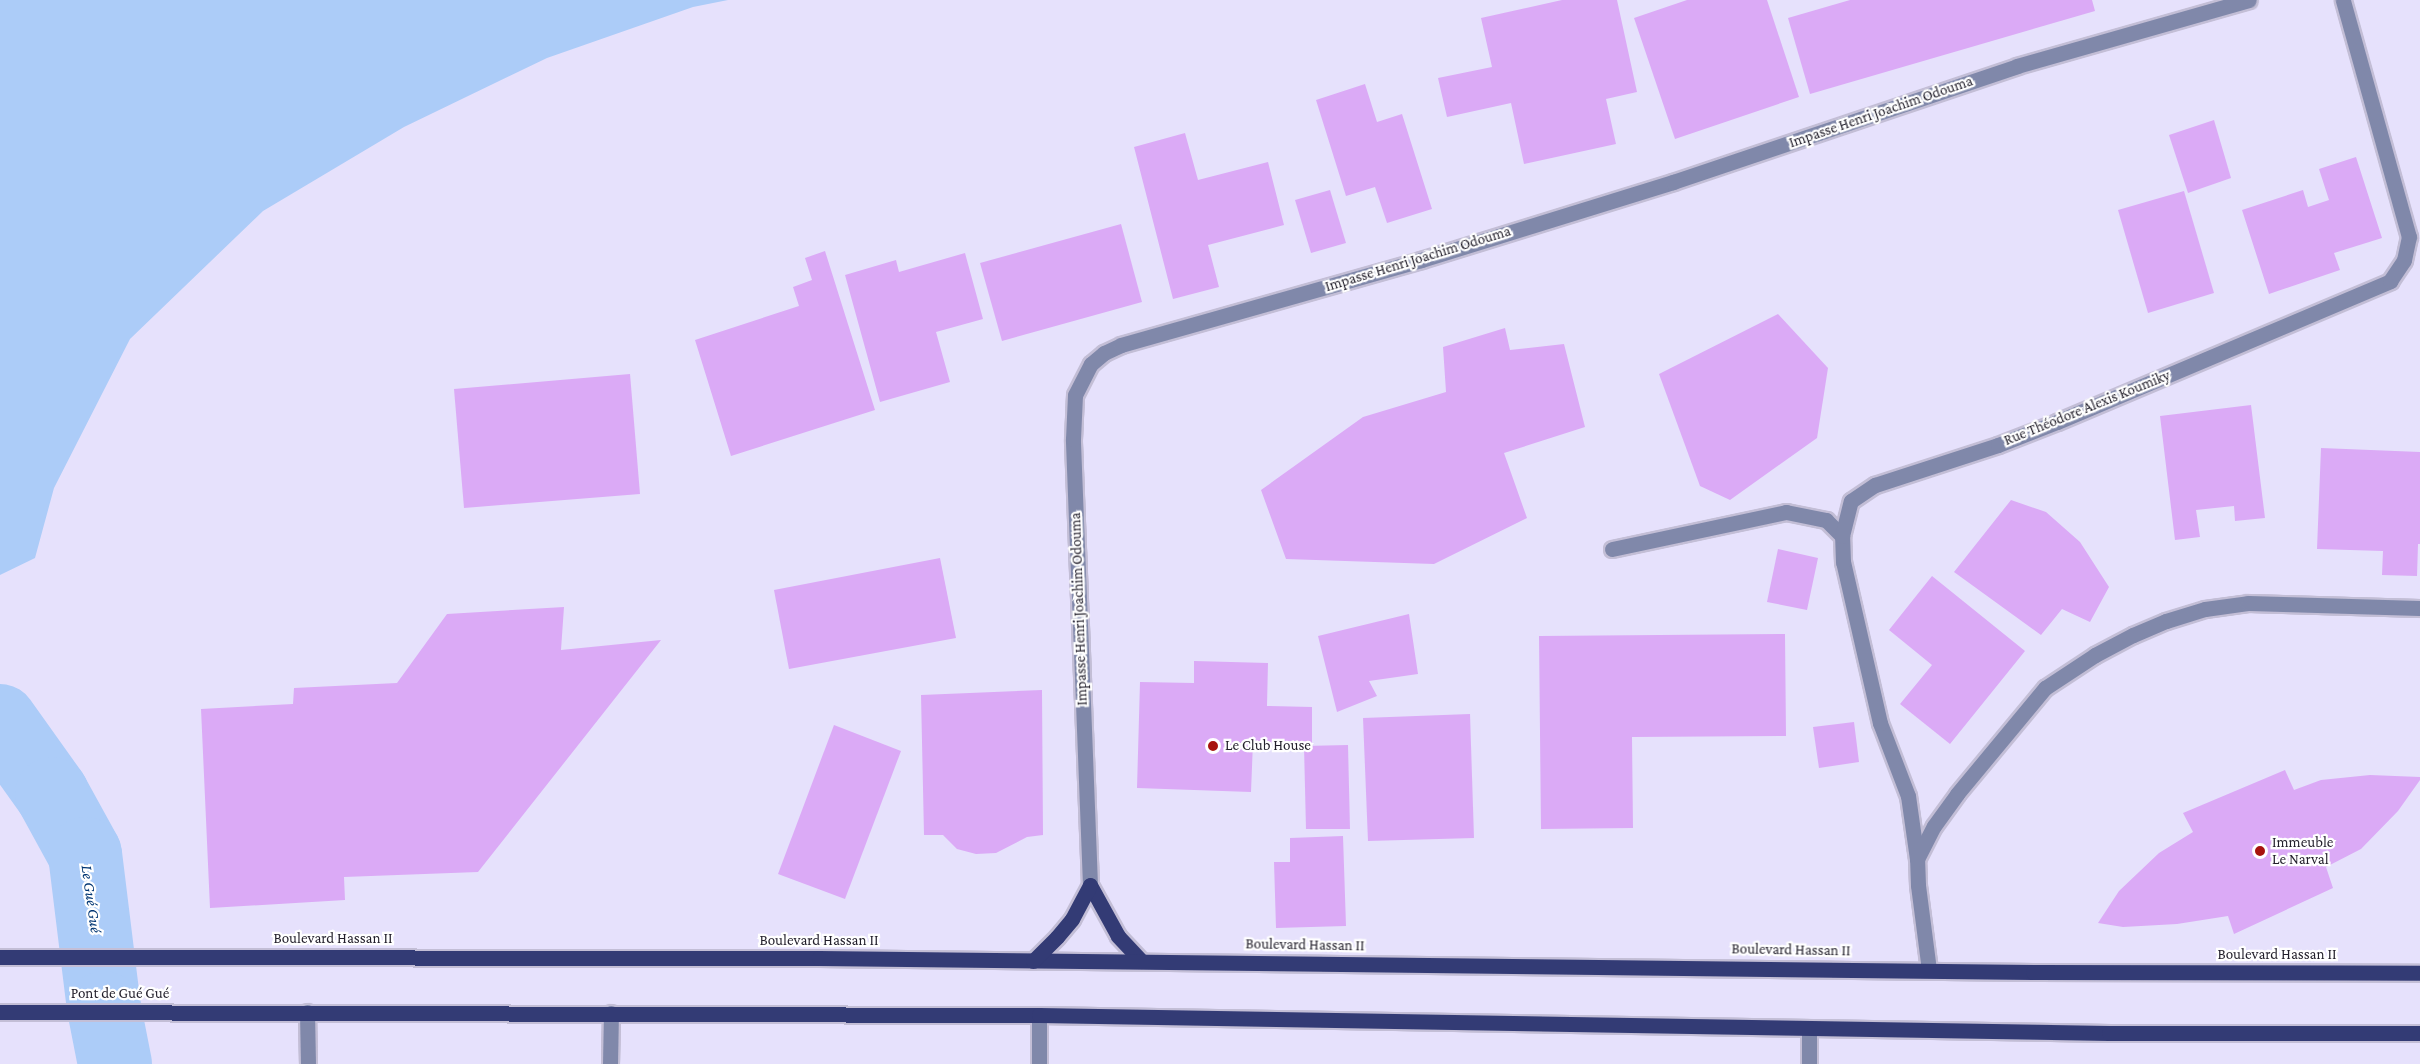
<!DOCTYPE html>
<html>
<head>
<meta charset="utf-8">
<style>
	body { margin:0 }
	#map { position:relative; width:2420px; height:1064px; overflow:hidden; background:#e6e1fc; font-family:"Crimson Pro",serif }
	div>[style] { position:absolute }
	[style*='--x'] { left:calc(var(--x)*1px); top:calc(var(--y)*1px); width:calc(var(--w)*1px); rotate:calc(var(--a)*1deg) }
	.water>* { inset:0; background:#acccf8 }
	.river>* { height:74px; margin:-37px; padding:0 37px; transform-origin:37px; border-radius:37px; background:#acccf8 }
	.building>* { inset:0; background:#dbaaf6 }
	.roads { filter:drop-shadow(2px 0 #c3bed6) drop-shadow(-2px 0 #c3bed6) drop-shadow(0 2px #c3bed6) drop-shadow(0 -2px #c3bed6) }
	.lane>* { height:15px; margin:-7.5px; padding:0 7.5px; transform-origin:7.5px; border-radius:7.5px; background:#8088aa }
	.street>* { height:15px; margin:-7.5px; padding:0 7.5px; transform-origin:7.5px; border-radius:7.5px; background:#8088aa }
	.primary>* { height:15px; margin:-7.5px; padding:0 7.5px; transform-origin:7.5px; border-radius:7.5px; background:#333b75 }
	.dots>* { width:16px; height:16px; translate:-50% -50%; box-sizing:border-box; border:3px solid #fff; border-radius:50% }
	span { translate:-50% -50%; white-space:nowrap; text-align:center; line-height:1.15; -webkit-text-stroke:4.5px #fff; paint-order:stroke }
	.street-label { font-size:15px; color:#211e2a }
	.poi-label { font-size:15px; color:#211e2a }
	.left { translate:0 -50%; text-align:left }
	.water-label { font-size:16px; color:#003572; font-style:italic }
</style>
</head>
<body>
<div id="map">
	<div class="water">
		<i style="clip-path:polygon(0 0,728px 0,693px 7px,547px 58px,404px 127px,263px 211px,130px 339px,54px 488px,35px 558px,0 575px)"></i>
	</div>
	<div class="river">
		<i style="--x:0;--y:721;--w:90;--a:54.5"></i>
		<i style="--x:52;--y:794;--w:68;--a:61.2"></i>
		<i style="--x:85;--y:854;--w:155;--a:83"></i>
		<i style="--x:104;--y:1008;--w:57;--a:78.9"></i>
	</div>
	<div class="building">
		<i style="clip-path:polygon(1562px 0,1617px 0,1637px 92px,1606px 99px,1616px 144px,1524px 164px,1511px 103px,1447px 117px,1438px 78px,1492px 67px,1481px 18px)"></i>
		<i style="clip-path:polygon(1687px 0,1767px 0,1799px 97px,1675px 139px,1634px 18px)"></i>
		<i style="clip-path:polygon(1850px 0,2092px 0,2095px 11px,1810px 94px,1788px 18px)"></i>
		<i style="clip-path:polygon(1365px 84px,1377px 122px,1402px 114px,1432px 209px,1387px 223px,1375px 187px,1346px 196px,1316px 100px)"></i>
		<i style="clip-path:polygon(2214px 120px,2231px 178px,2188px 193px,2169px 135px)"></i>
		<i style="clip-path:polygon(1185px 133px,1198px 180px,1268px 162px,1284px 225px,1208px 245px,1219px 287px,1173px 299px,1134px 147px)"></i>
		<i style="clip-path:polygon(2356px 157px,2382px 238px,2334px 253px,2340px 270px,2269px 294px,2242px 210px,2303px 190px,2308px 207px,2329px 200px,2319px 169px)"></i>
		<i style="clip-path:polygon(1330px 190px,1346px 243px,1311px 253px,1295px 200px)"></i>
		<i style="clip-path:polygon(2184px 191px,2214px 293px,2148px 313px,2118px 210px)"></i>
		<i style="clip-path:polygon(1121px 224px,1142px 302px,1002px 341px,980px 263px)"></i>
		<i style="clip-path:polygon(825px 251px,875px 410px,731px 456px,695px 340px,799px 306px,793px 287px,812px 280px,805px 258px)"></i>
		<i style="clip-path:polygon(965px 253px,983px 319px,936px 332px,950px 382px,880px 402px,845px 275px,896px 260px,899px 272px)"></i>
		<i style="clip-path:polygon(1778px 314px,1828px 368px,1817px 438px,1730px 500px,1700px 486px,1659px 374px)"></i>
		<i style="clip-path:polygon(1505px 328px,1510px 350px,1564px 344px,1585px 427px,1504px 453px,1527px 518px,1434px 564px,1286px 559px,1261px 490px,1363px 417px,1446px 392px,1443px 347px)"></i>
		<i style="clip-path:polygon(630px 374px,640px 494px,464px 508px,454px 389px)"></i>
		<i style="clip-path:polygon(2251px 405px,2265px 518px,2235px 521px,2234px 506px,2196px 510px,2200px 537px,2175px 540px,2160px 416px)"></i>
		<i style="clip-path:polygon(2321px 448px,2420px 452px,2420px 544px,2418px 544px,2417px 576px,2382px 575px,2383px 551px,2317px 549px)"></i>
		<i style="clip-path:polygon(2011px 500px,2046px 512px,2080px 542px,2109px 587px,2090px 622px,2062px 609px,2041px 635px,1954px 572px)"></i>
		<i style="clip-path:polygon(1778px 549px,1818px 558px,1807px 610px,1767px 602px)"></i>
		<i style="clip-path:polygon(940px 558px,956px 638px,789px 669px,774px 590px)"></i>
		<i style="clip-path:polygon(1932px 576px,2025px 651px,1950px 744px,1900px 704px,1932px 665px,1889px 630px)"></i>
		<i style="clip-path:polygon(564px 607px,561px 650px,661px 640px,478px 872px,344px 877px,345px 900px,210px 908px,201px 709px,293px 704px,294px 688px,397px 683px,447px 614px)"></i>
		<i style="clip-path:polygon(1409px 614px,1418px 674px,1369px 681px,1377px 696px,1337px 712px,1318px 636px)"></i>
		<i style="clip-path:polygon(1785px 634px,1786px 736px,1632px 737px,1633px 828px,1541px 829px,1539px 636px)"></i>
		<i style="clip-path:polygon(1194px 661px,1268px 663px,1267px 706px,1312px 707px,1312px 744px,1253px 742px,1251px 792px,1137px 788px,1140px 682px,1194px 683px)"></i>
		<i style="clip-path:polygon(1042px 690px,1043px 835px,1027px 837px,996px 853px,976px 854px,957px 849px,943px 835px,924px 835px,921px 695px)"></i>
		<i style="clip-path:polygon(1470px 714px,1474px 838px,1368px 841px,1363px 718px)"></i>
		<i style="clip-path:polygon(1854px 722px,1859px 762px,1819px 768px,1813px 727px)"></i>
		<i style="clip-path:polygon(834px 725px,901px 751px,845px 899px,778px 874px)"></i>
		<i style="clip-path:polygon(1348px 745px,1350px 829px,1306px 829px,1304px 746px)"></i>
		<i style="clip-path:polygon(2285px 770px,2294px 790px,2321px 780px,2370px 775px,2420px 777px,2420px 780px,2398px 811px,2361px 849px,2326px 867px,2333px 888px,2234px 934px,2228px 916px,2177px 924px,2123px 927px,2098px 923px,2119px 891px,2159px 853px,2193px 832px,2183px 813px)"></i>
		<i style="clip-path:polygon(1343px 836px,1346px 926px,1276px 928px,1274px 862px,1290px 862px,1290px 838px)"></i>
	</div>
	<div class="roads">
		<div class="lane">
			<i style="--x:307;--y:1012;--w:52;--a:88.9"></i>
			<i style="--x:610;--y:1064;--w:51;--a:-88.9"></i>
			<i style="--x:1809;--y:1064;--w:36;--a:-90"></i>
		</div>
		<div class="street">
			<i style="--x:1612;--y:549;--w:178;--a:-12"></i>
			<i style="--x:1786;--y:512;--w:41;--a:11.3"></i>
			<i style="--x:1826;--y:520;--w:23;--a:45"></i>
			<i style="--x:1917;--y:859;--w:64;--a:-98.1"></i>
			<i style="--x:1908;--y:796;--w:78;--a:-111"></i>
			<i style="--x:1880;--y:723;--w:165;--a:-102.9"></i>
			<i style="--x:1843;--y:562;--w:26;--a:-92"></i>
			<i style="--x:1842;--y:536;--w:36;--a:-76"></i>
			<i style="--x:1851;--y:501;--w:29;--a:-34"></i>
			<i style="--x:1875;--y:485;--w:129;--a:-18"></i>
			<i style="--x:1998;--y:445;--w:63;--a:-21.3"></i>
			<i style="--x:2057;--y:422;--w:362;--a:-22.9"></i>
			<i style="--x:2390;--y:281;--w:25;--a:-56"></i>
			<i style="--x:2404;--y:260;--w:24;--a:-78"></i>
			<i style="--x:2409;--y:237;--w:246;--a:-105.6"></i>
			<i style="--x:1090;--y:885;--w:446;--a:-92.2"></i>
			<i style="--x:1073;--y:439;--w:44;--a:-87.4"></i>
			<i style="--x:1075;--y:395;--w:35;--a:-63"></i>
			<i style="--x:1091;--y:364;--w:17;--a:-40"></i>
			<i style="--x:1104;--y:353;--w:19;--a:-25"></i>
			<i style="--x:1121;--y:345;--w:312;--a:-15.8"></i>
			<i style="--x:1421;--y:260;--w:264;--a:-17.2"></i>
			<i style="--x:1673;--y:182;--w:363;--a:-18.6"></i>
			<i style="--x:2017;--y:66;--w:241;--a:-15.9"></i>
			<i style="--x:1929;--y:970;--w:86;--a:-97.4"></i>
			<i style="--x:1918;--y:885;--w:26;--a:-92"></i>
			<i style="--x:1917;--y:859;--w:37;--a:-63"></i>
			<i style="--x:1934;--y:826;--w:39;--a:-54"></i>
			<i style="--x:1957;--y:794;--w:138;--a:-50.3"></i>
			<i style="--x:2045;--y:688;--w:60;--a:-33.4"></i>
			<i style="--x:2095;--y:655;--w:43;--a:-27.8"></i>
			<i style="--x:2133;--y:635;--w:36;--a:-23"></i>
			<i style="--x:2166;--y:621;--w:41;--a:-17.1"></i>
			<i style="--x:2205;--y:609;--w:43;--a:-7.9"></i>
			<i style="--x:2248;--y:603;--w:172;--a:1.7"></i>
			<i style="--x:1039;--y:1064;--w:49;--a:-90"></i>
		</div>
		<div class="primary">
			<i style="--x:1090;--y:885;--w:58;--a:61.2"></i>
			<i style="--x:1118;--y:936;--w:34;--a:47"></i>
			<i style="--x:0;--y:957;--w:819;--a:0.07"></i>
			<i style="--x:819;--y:958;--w:1214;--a:0.66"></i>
			<i style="--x:2033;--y:972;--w:387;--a:0.1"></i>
			<i style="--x:1033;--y:961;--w:34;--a:-45"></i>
			<i style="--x:1057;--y:937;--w:23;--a:-50"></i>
			<i style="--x:1072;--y:919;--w:38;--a:-62"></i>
			<i style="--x:0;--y:1012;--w:1039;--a:0.17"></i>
			<i style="--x:1039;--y:1015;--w:1070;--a:0.96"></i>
			<i style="--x:2109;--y:1033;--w:311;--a:0"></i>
		</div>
	</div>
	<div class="dots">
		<i style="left:1213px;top:746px;background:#a7130d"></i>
		<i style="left:2260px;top:851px;background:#a7130d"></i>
	</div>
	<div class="street-label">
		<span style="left:1881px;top:112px;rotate:-19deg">Impasse Henri Joachim Odouma</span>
		<span style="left:1418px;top:259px;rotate:-17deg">Impasse Henri Joachim Odouma</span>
		<span style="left:2087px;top:408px;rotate:-22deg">Rue Théodore Alexis Koumiky</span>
		<span style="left:1079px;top:609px;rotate:-92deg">Impasse Henri Joachim Odouma</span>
		<span style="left:333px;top:939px">Boulevard Hassan II</span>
		<span style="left:819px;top:941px">Boulevard Hassan II</span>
		<span style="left:1305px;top:945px;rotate:1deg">Boulevard Hassan II</span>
		<span style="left:1791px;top:950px;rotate:1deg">Boulevard Hassan II</span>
		<span style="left:2277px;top:955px">Boulevard Hassan II</span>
		<span style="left:120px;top:994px">Pont de Gué Gué</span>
	</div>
	<div class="poi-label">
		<span class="left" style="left:1225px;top:746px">Le Club House</span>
		<span class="left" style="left:2272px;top:851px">Immeuble<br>Le Narval</span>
	</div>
	<div class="water-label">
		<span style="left:91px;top:899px;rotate:82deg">Le Gué Gué</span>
	</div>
</div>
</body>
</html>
